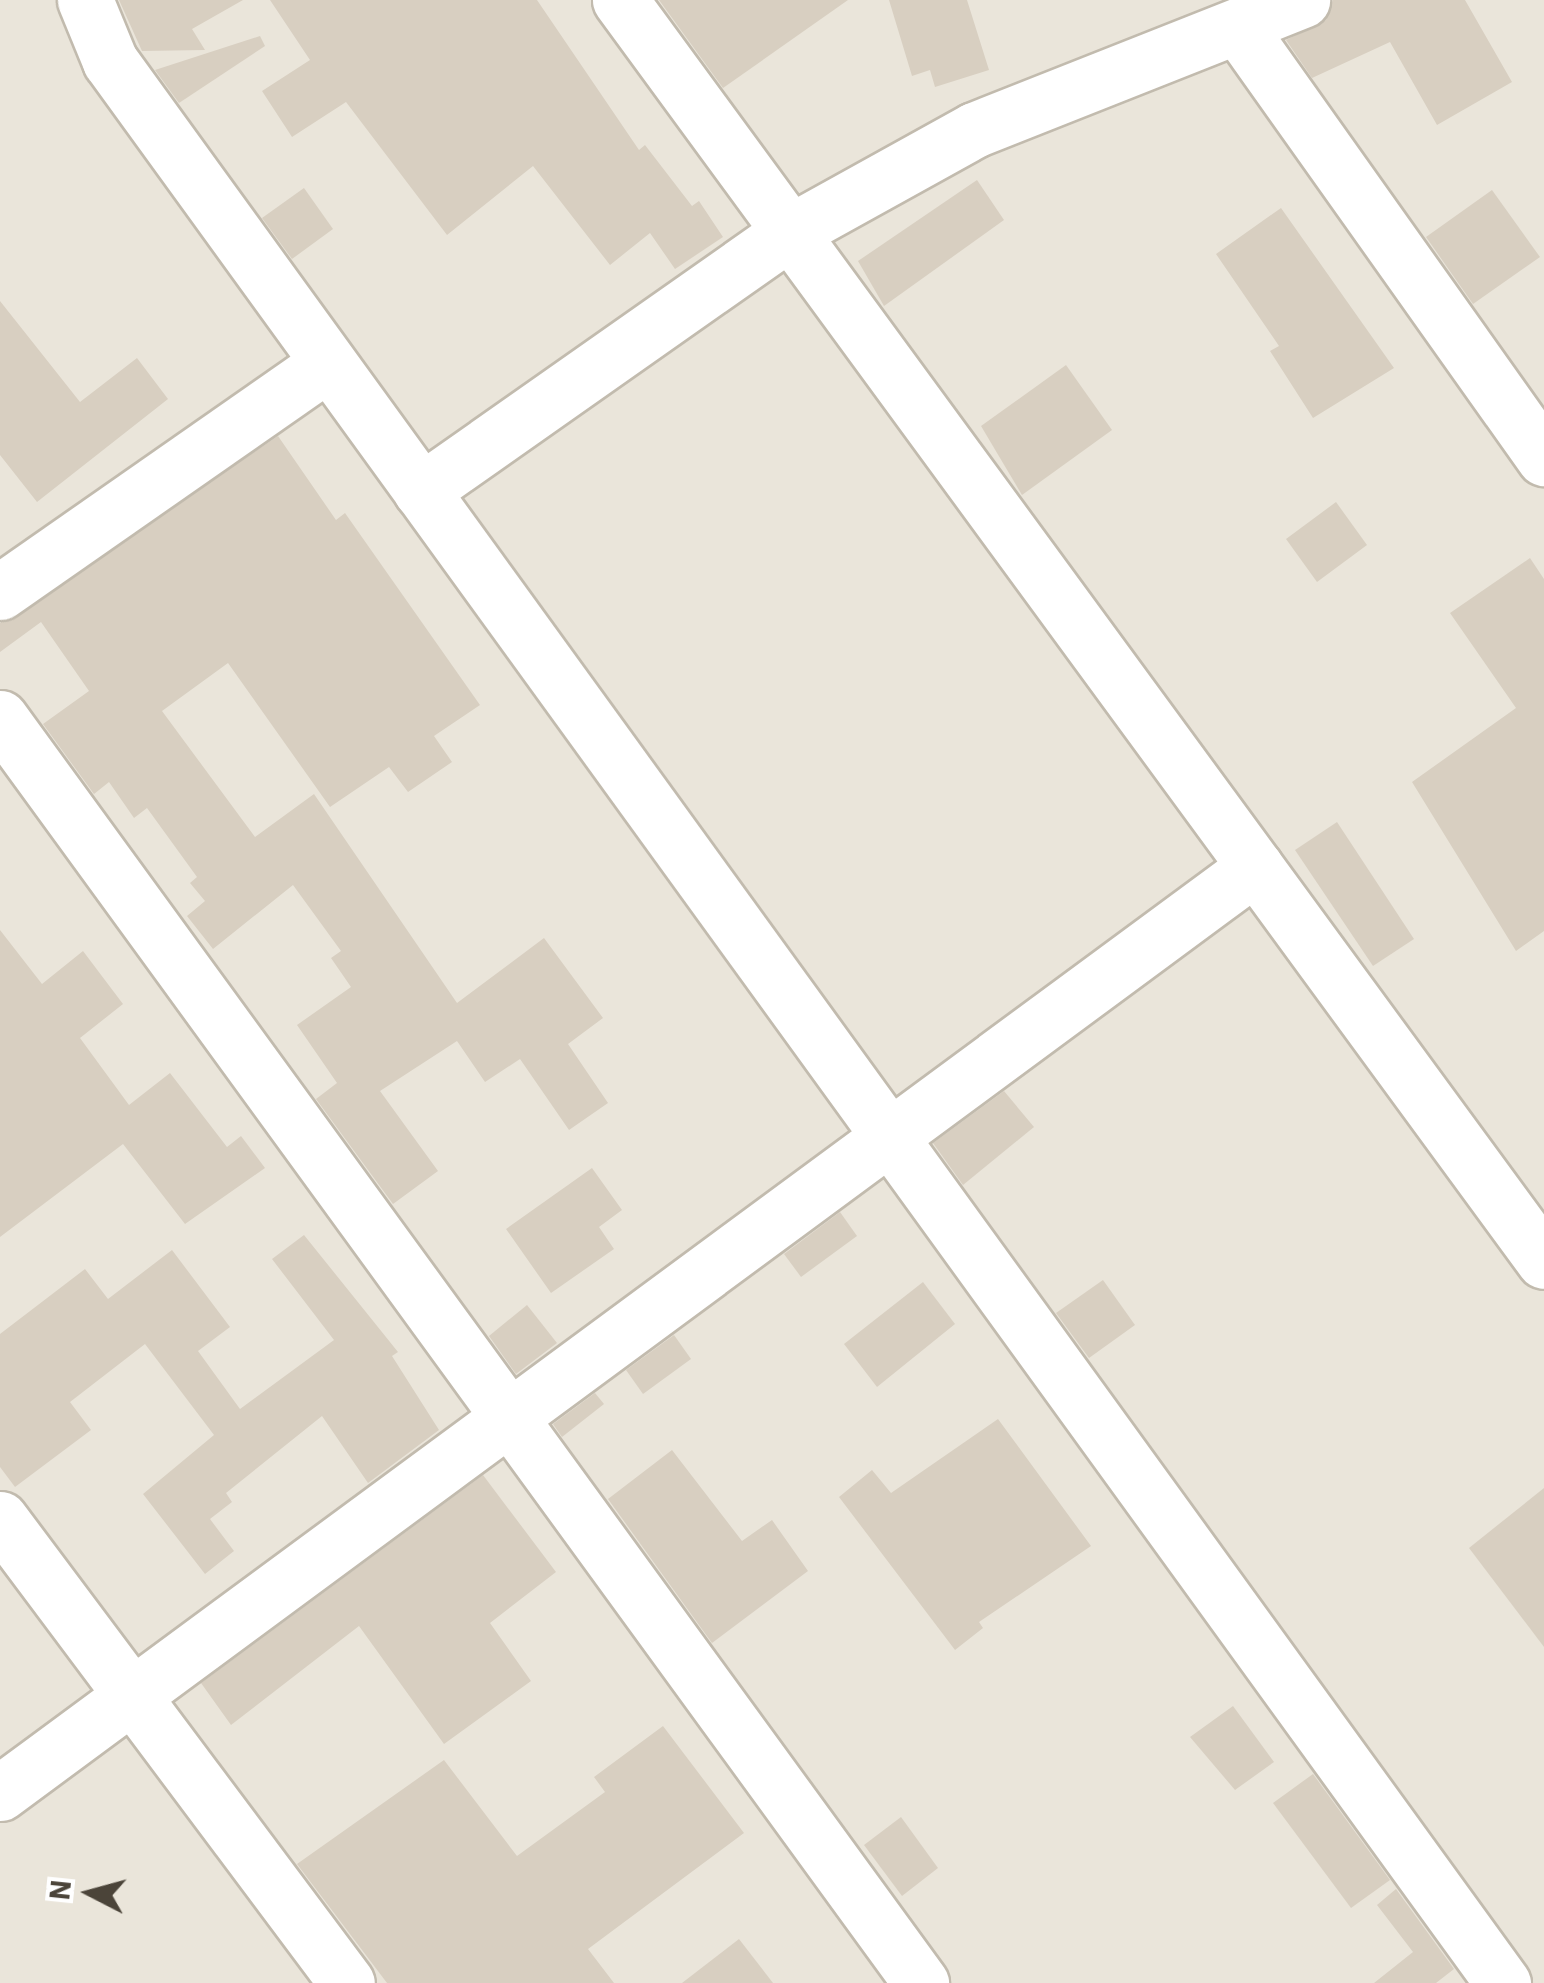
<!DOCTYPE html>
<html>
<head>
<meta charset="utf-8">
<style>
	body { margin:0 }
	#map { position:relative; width:1544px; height:1983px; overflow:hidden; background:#f6f3ec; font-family:"IBM Plex Sans",sans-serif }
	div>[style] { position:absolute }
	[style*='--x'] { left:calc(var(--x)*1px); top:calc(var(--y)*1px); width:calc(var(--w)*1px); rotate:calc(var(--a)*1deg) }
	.residential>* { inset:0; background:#eae5da }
	.building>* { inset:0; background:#d8cfc1 }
	.roads { filter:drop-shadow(2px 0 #c2bbae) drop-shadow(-2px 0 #c2bbae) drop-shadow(0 2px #c2bbae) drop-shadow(0 -2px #c2bbae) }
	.minor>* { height:55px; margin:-27.5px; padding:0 27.5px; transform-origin:27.5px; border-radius:27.5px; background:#fff }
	span { translate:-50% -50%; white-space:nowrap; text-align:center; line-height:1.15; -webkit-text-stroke:10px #fff; paint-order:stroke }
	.north { position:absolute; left:40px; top:1843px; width:100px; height:100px; -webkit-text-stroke:8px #fff; paint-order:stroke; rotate:276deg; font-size:28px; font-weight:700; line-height:40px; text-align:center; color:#4b4439 }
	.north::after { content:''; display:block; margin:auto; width:35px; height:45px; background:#4b4439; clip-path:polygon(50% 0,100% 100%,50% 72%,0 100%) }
</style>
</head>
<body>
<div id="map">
	<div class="residential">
		<i style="clip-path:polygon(0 0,1544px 0,1544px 1983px,0 1983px)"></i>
	</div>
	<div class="building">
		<i style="clip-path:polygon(119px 0,243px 0,192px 29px,205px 50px,142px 51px)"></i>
		<i style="clip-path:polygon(270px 0,537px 0,639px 150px,645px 145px,692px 206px,699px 201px,723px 237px,675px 269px,650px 233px,610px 265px,533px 166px,447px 235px,346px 102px,292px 137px,262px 91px,310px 60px)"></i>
		<i style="clip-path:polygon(659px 0,848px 0,723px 88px)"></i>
		<i style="clip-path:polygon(889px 0,967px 0,989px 70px,935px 87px,930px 70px,912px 76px)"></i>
		<i style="clip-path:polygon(1333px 0,1465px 0,1512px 82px,1437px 125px,1390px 42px,1312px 78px,1286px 40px,1326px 20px)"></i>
		<i style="clip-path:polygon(260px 36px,265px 46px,179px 103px,155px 70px)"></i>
		<i style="clip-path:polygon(977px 180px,1004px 220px,884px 306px,858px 261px)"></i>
		<i style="clip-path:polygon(304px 188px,333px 229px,292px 259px,262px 218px)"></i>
		<i style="clip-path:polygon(1492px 190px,1540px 257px,1473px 304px,1426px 237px)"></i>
		<i style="clip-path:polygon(1281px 208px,1394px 368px,1313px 418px,1270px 351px,1279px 346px,1216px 254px)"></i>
		<i style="clip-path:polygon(0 301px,80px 402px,137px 358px,168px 399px,37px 502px,0 455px)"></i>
		<i style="clip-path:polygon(1066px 365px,1112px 430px,1022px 495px,981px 426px)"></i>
		<i style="clip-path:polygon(278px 436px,336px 520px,345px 513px,480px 705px,434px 736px,452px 762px,408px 792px,389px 767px,330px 807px,228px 663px,162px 711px,255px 837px,314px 794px,457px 1003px,544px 938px,603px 1018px,568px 1044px,608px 1103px,569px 1130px,520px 1059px,485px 1082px,457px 1041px,380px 1091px,438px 1171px,393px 1204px,316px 1099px,337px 1083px,297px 1025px,351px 987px,331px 958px,341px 951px,293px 885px,213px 949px,187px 916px,205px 901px,190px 883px,197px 877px,147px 808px,134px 818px,109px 782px,94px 794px,43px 724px,89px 691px,41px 622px,0 652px,0 623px)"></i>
		<i style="clip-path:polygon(1336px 502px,1367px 545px,1317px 582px,1286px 539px)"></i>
		<i style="clip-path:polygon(1530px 558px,1544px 579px,1544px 931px,1516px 951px,1412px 782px,1516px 708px,1450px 613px)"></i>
		<i style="clip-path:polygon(1337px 822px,1414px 939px,1373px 966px,1295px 850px)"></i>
		<i style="clip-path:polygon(0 930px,42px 984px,83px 951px,123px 1004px,80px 1038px,129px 1105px,170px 1073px,227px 1147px,241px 1136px,265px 1168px,185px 1224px,123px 1144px,0 1237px)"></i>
		<i style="clip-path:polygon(1004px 1091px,1034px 1127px,963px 1185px,933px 1143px)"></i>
		<i style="clip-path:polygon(592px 1168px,622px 1210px,599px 1227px,614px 1249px,551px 1293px,506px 1229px)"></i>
		<i style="clip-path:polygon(840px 1212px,857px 1236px,801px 1277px,784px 1254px)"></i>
		<i style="clip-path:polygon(304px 1235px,398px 1352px,392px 1356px,439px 1430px,368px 1483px,322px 1416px,226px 1493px,232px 1502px,210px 1519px,234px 1551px,205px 1574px,143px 1494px,214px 1435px,145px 1344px,70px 1402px,91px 1430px,15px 1487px,0 1467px,0 1334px,85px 1269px,108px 1299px,172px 1250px,230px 1327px,198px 1351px,240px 1409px,334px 1340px,272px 1259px)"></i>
		<i style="clip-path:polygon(1103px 1280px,1135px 1325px,1089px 1358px,1056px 1313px)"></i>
		<i style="clip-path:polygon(923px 1282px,955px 1324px,877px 1387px,844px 1344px)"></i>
		<i style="clip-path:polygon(527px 1305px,557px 1343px,516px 1374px,489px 1336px)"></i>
		<i style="clip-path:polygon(674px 1335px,691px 1359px,643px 1394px,626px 1370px)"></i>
		<i style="clip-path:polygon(595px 1393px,604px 1404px,562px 1437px,553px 1424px)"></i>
		<i style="clip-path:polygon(998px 1419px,1091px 1546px,979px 1622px,983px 1628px,955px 1650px,839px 1497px,872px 1470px,891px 1493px)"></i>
		<i style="clip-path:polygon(672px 1450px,742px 1541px,772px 1520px,808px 1571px,712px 1643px,608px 1499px)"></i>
		<i style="clip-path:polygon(483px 1475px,556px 1572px,490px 1623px,531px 1681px,444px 1744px,359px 1626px,231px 1725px,201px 1683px)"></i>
		<i style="clip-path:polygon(1544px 1488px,1544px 1647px,1469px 1548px)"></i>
		<i style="clip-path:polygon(1233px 1706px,1274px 1762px,1235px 1790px,1190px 1737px)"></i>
		<i style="clip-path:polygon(663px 1726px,744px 1833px,588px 1949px,614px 1983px,387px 1983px,297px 1864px,444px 1760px,517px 1856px,605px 1792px,594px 1777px)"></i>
		<i style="clip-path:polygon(1313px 1774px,1390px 1880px,1351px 1908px,1273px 1803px)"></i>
		<i style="clip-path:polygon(901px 1817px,938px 1868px,902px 1896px,864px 1845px)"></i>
		<i style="clip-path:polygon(1396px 1889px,1454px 1969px,1436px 1983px,1374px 1983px,1413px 1952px,1377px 1905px)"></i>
		<i style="clip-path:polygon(739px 1939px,773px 1983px,682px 1983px)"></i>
	</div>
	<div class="roads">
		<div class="minor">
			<i style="--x:85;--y:0;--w:66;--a:67.7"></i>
			<i style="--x:110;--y:61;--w:2374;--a:54.07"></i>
			<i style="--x:620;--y:0;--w:1563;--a:53.77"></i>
			<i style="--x:1241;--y:31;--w:524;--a:54.64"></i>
			<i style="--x:421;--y:491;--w:451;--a:-35.1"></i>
			<i style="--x:790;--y:232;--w:210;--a:-29"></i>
			<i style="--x:974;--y:130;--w:353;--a:-21.6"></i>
			<i style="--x:0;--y:592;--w:400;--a:-34.9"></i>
			<i style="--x:0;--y:718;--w:1565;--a:53.94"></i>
			<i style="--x:0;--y:1519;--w:579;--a:53.21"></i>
			<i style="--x:0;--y:1793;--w:1560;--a:-36.42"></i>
		</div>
	</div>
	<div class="north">N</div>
</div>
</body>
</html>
